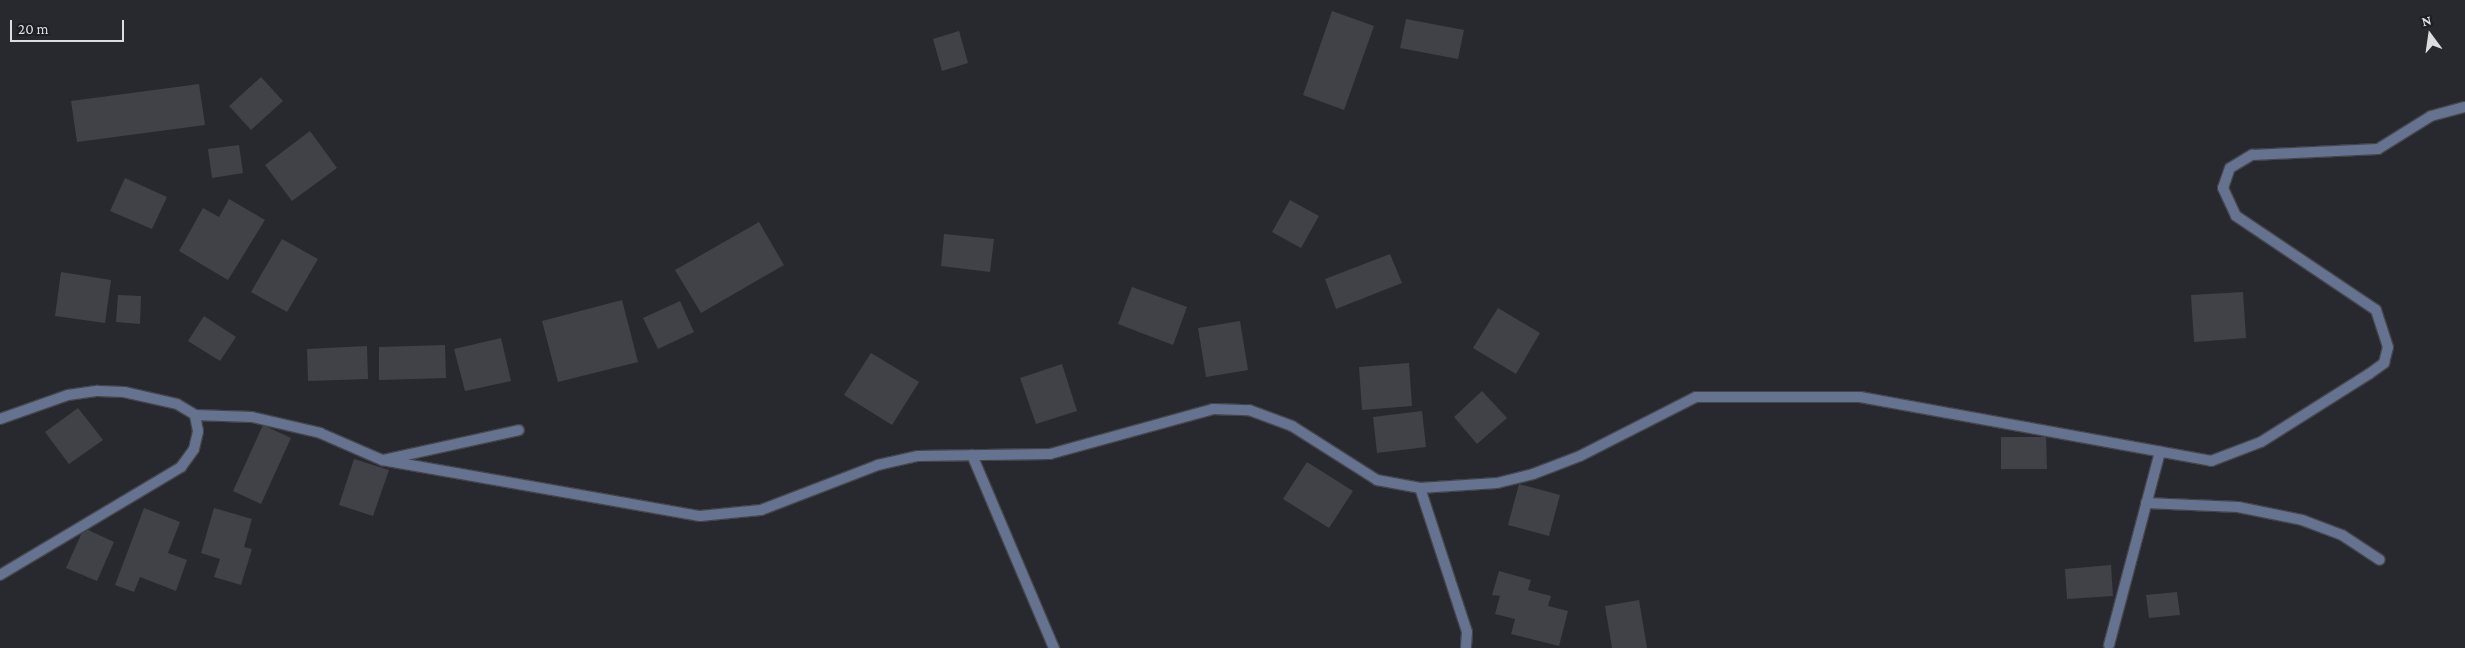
<!DOCTYPE html>
<html>
<head>
<meta charset="utf-8">
<style>
	body { margin:0 }
	#map { position:relative; width:2465px; height:648px; overflow:hidden; background:#27292e; font-family:"Crimson Pro",serif }
	div>[style] { position:absolute }
	[style*='--x'] { left:calc(var(--x)*1px); top:calc(var(--y)*1px); width:calc(var(--w)*1px); rotate:calc(var(--a)*1deg) }
	.building>* { inset:0; background:#404248 }
	.roads { filter:drop-shadow(1px 0 #44464a) drop-shadow(-1px 0 #44464a) drop-shadow(0 1px #44464a) drop-shadow(0 -1px #44464a) }
	.service>* { height:10px; margin:-5px; padding:0 5px; transform-origin:5px; border-radius:5px; background:#657290 }
	.minor>* { height:10px; margin:-5px; padding:0 5px; transform-origin:5px; border-radius:5px; background:#657290 }
	span { translate:-50% -50%; white-space:nowrap; text-align:center; line-height:1.15; -webkit-text-stroke:4px #1d1f24; paint-order:stroke }
	.north { position:absolute; left:2405px; top:10px; width:50px; height:50px; -webkit-text-stroke:4px #1d1f24; paint-order:stroke; rotate:346deg; font-size:14px; font-weight:700; line-height:20px; text-align:center; color:#dbdde0 }
	.north::after { content:''; display:block; margin:auto; width:18px; height:22px; background:#dbdde0; clip-path:polygon(50% 0,100% 100%,50% 72%,0 100%) }
	.scale { position:absolute; left:10px; top:20px; width:114px; height:22px; box-sizing:border-box; border:2px solid #dbdde0; border-top:0; padding-left:6px; font-size:15px; line-height:18px; white-space:nowrap; color:#dbdde0; -webkit-text-stroke:4px #1d1f24; paint-order:stroke }
</style>
</head>
<body>
<div id="map">
	<div class="building">
		<i style="clip-path:polygon(1332px 11px,1374px 26px,1344px 110px,1303px 95px)"></i>
		<i style="clip-path:polygon(1406px 19px,1464px 30px,1458px 59px,1400px 48px)"></i>
		<i style="clip-path:polygon(959px 31px,968px 63px,942px 71px,933px 39px)"></i>
		<i style="clip-path:polygon(261px 77px,283px 101px,251px 130px,229px 106px)"></i>
		<i style="clip-path:polygon(199px 84px,205px 125px,77px 142px,71px 101px)"></i>
		<i style="clip-path:polygon(310px 131px,337px 168px,292px 201px,265px 165px)"></i>
		<i style="clip-path:polygon(239px 145px,243px 173px,212px 178px,208px 149px)"></i>
		<i style="clip-path:polygon(125px 178px,167px 197px,152px 229px,110px 211px)"></i>
		<i style="clip-path:polygon(229px 199px,265px 220px,228px 280px,179px 251px,203px 208px,219px 217px)"></i>
		<i style="clip-path:polygon(1290px 200px,1319px 216px,1301px 248px,1272px 232px)"></i>
		<i style="clip-path:polygon(759px 222px,784px 265px,701px 313px,675px 270px)"></i>
		<i style="clip-path:polygon(944px 234px,994px 239px,990px 272px,941px 266px)"></i>
		<i style="clip-path:polygon(282px 239px,318px 259px,287px 312px,251px 292px)"></i>
		<i style="clip-path:polygon(1390px 254px,1402px 283px,1336px 309px,1325px 279px)"></i>
		<i style="clip-path:polygon(61px 272px,111px 280px,105px 323px,55px 316px)"></i>
		<i style="clip-path:polygon(1132px 287px,1187px 307px,1173px 345px,1118px 324px)"></i>
		<i style="clip-path:polygon(2243px 292px,2246px 338px,2194px 342px,2191px 295px)"></i>
		<i style="clip-path:polygon(118px 295px,141px 296px,140px 324px,116px 322px)"></i>
		<i style="clip-path:polygon(622px 300px,638px 362px,558px 382px,542px 321px)"></i>
		<i style="clip-path:polygon(680px 301px,694px 332px,658px 349px,643px 318px)"></i>
		<i style="clip-path:polygon(1498px 308px,1540px 333px,1516px 374px,1473px 348px)"></i>
		<i style="clip-path:polygon(204px 316px,236px 337px,220px 361px,188px 341px)"></i>
		<i style="clip-path:polygon(1240px 321px,1248px 370px,1206px 377px,1198px 328px)"></i>
		<i style="clip-path:polygon(501px 338px,511px 381px,465px 391px,454px 349px)"></i>
		<i style="clip-path:polygon(445px 345px,446px 378px,379px 380px,379px 347px)"></i>
		<i style="clip-path:polygon(367px 346px,368px 379px,308px 381px,307px 349px)"></i>
		<i style="clip-path:polygon(871px 353px,919px 382px,892px 425px,844px 395px)"></i>
		<i style="clip-path:polygon(1409px 363px,1412px 406px,1362px 410px,1359px 367px)"></i>
		<i style="clip-path:polygon(1062px 364px,1077px 411px,1036px 424px,1020px 378px)"></i>
		<i style="clip-path:polygon(1482px 391px,1507px 418px,1477px 444px,1454px 417px)"></i>
		<i style="clip-path:polygon(78px 408px,103px 440px,69px 464px,45px 432px)"></i>
		<i style="clip-path:polygon(1422px 411px,1426px 447px,1377px 453px,1373px 417px)"></i>
		<i style="clip-path:polygon(263px 425px,291px 438px,261px 504px,233px 491px)"></i>
		<i style="clip-path:polygon(2001px 437px,2046px 437px,2047px 469px,2001px 469px)"></i>
		<i style="clip-path:polygon(354px 459px,389px 470px,373px 516px,339px 505px)"></i>
		<i style="clip-path:polygon(1307px 462px,1353px 491px,1329px 528px,1283px 499px)"></i>
		<i style="clip-path:polygon(1519px 484px,1560px 495px,1549px 536px,1508px 525px)"></i>
		<i style="clip-path:polygon(144px 508px,180px 522px,168px 553px,187px 560px,176px 591px,140px 577px,134px 592px,115px 585px)"></i>
		<i style="clip-path:polygon(214px 508px,252px 519px,244px 547px,252px 549px,241px 585px,214px 577px,220px 559px,201px 553px)"></i>
		<i style="clip-path:polygon(84px 528px,114px 542px,97px 581px,66px 568px)"></i>
		<i style="clip-path:polygon(2111px 565px,2113px 596px,2067px 599px,2065px 569px)"></i>
		<i style="clip-path:polygon(1499px 571px,1531px 580px,1528px 590px,1551px 596px,1548px 606px,1568px 611px,1559px 646px,1511px 634px,1515px 619px,1495px 614px,1500px 596px,1492px 595px)"></i>
		<i style="clip-path:polygon(2177px 592px,2180px 615px,2149px 618px,2146px 595px)"></i>
		<i style="clip-path:polygon(1639px 600px,1647px 648px,1612px 648px,1605px 606px)"></i>
	</div>
	<div class="roads">
		<div class="service">
			<i style="--x:972;--y:455;--w:210;--a:67"></i>
			<i style="--x:383;--y:460;--w:139;--a:-12.4"></i>
		</div>
		<div class="minor">
			<i style="--x:195;--y:415;--w:57;--a:2"></i>
			<i style="--x:252;--y:417;--w:70;--a:13.2"></i>
			<i style="--x:320;--y:433;--w:68;--a:23.5"></i>
			<i style="--x:382;--y:460;--w:323;--a:10"></i>
			<i style="--x:700;--y:516;--w:61;--a:-5.6"></i>
			<i style="--x:761;--y:510;--w:125;--a:-21"></i>
			<i style="--x:878;--y:465;--w:41;--a:-12.7"></i>
			<i style="--x:918;--y:456;--w:132;--a:-0.9"></i>
			<i style="--x:1050;--y:454;--w:169;--a:-15.4"></i>
			<i style="--x:1213;--y:409;--w:36;--a:2"></i>
			<i style="--x:1249;--y:410;--w:46;--a:20.4"></i>
			<i style="--x:1292;--y:426;--w:101;--a:32.4"></i>
			<i style="--x:1377;--y:480;--w:44;--a:10.5"></i>
			<i style="--x:1420;--y:488;--w:77;--a:-3.7"></i>
			<i style="--x:1497;--y:483;--w:37;--a:-14"></i>
			<i style="--x:1533;--y:474;--w:50;--a:-21"></i>
			<i style="--x:1580;--y:456;--w:130;--a:-27"></i>
			<i style="--x:1696;--y:397;--w:164;--a:0"></i>
			<i style="--x:1860;--y:397;--w:357;--a:10.3"></i>
			<i style="--x:2211;--y:461;--w:53;--a:-20.8"></i>
			<i style="--x:2261;--y:442;--w:128;--a:-32.2"></i>
			<i style="--x:2369;--y:374;--w:19;--a:-36"></i>
			<i style="--x:2384;--y:363;--w:16;--a:-76"></i>
			<i style="--x:2388;--y:347;--w:39;--a:-108"></i>
			<i style="--x:2376;--y:310;--w:169;--a:-146.1"></i>
			<i style="--x:2236;--y:216;--w:31;--a:-115"></i>
			<i style="--x:2223;--y:188;--w:21;--a:-71"></i>
			<i style="--x:2230;--y:168;--w:26;--a:-31"></i>
			<i style="--x:2252;--y:155;--w:126;--a:-2.7"></i>
			<i style="--x:2378;--y:149;--w:62;--a:-31.9"></i>
			<i style="--x:2431;--y:116;--w:35;--a:-15"></i>
			<i style="--x:0;--y:419;--w:72;--a:-19.4"></i>
			<i style="--x:68;--y:395;--w:30;--a:-8"></i>
			<i style="--x:98;--y:391;--w:26;--a:2"></i>
			<i style="--x:124;--y:392;--w:54;--a:12.8"></i>
			<i style="--x:177;--y:404;--w:21;--a:31"></i>
			<i style="--x:1420;--y:488;--w:151;--a:71.9"></i>
			<i style="--x:1467;--y:632;--w:16;--a:94"></i>
			<i style="--x:2146;--y:503;--w:92;--a:2.5"></i>
			<i style="--x:2238;--y:507;--w:65;--a:11.5"></i>
			<i style="--x:2302;--y:520;--w:43;--a:20.6"></i>
			<i style="--x:2342;--y:535;--w:45;--a:33.3"></i>
			<i style="--x:0;--y:575;--w:211;--a:-30.8"></i>
			<i style="--x:181;--y:467;--w:22;--a:-54"></i>
			<i style="--x:194;--y:449;--w:18;--a:-77"></i>
			<i style="--x:198;--y:431;--w:16;--a:-101"></i>
			<i style="--x:2109;--y:645;--w:200;--a:-75.2"></i>
		</div>
	</div>
	<div class="north">N</div>
	<div class="scale">20 m</div>
</div>
</body>
</html>
